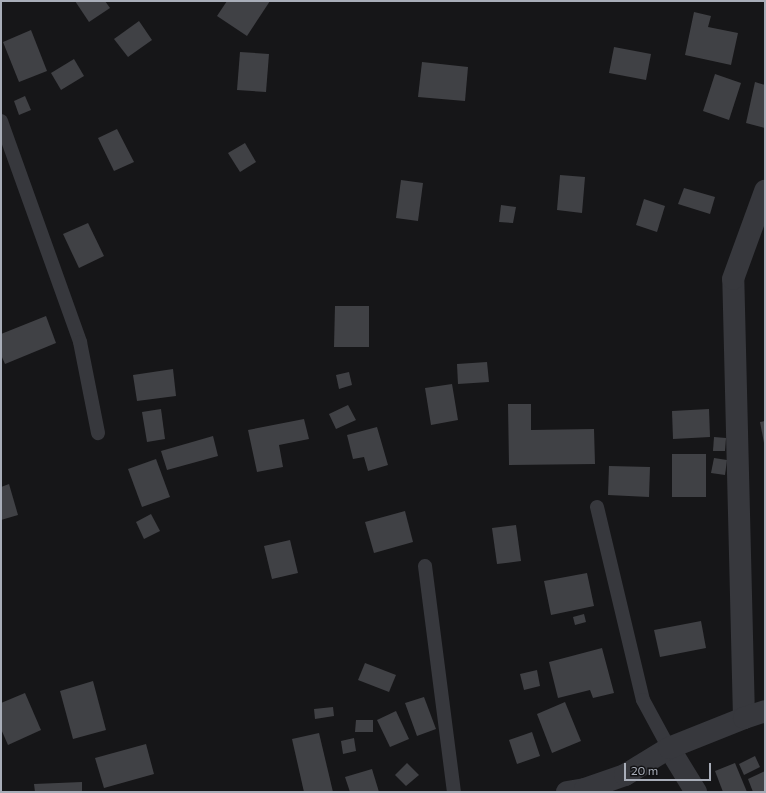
<!DOCTYPE html>
<html>
<head>
<meta charset="utf-8">
<style>
	body { margin:0 }
	#map { position:relative; width:766px; height:793px; overflow:hidden; background:#161618; font-family:Commissioner,sans-serif }
	div>[style] { position:absolute }
	[style*='--x'] { left:calc(var(--x)*1px); top:calc(var(--y)*1px); width:calc(var(--w)*1px); rotate:calc(var(--a)*1deg) }
	.building>* { inset:0; background:#404145 }
	.lane>* { height:14px; margin:-7px; padding:0 7px; transform-origin:7px; border-radius:7px; background:#37383d }
	.street>* { height:22px; margin:-11px; padding:0 11px; transform-origin:11px; border-radius:11px; background:#37383d }
	span { translate:-50% -50%; white-space:nowrap; text-align:center; line-height:1.15; -webkit-text-stroke:4px #111113; paint-order:stroke }
	.frame { position:absolute; inset:0; border:2px solid #a8adb8; pointer-events:none }
	.scale { position:absolute; left:624px; top:763px; width:87px; height:18px; box-sizing:border-box; border:2px solid #a8adb8; border-top:0; padding-left:5px; font-size:12px; line-height:14px; white-space:nowrap; color:#a8adb8; -webkit-text-stroke:3px #111113; paint-order:stroke }
</style>
</head>
<body>
<div id="map">
	<div class="building">
		<i style="clip-path:polygon(75px 1px,105px 1px,110px 8px,89px 22px)"></i>
		<i style="clip-path:polygon(227px 1px,270px 1px,247px 36px,217px 16px)"></i>
		<i style="clip-path:polygon(694px 12px,711px 16px,708px 27px,738px 33px,731px 65px,685px 55px)"></i>
		<i style="clip-path:polygon(139px 21px,152px 40px,128px 57px,114px 39px)"></i>
		<i style="clip-path:polygon(31px 30px,47px 71px,19px 82px,3px 42px)"></i>
		<i style="clip-path:polygon(614px 47px,651px 54px,646px 80px,609px 73px)"></i>
		<i style="clip-path:polygon(240px 52px,269px 54px,266px 92px,237px 90px)"></i>
		<i style="clip-path:polygon(74px 59px,84px 76px,61px 90px,51px 73px)"></i>
		<i style="clip-path:polygon(422px 62px,468px 67px,465px 101px,418px 97px)"></i>
		<i style="clip-path:polygon(715px 74px,741px 83px,729px 120px,703px 111px)"></i>
		<i style="clip-path:polygon(755px 82px,765px 85px,765px 128px,746px 123px)"></i>
		<i style="clip-path:polygon(25px 96px,31px 110px,19px 115px,14px 101px)"></i>
		<i style="clip-path:polygon(117px 129px,134px 162px,114px 171px,98px 138px)"></i>
		<i style="clip-path:polygon(245px 143px,256px 162px,240px 172px,228px 153px)"></i>
		<i style="clip-path:polygon(560px 175px,585px 177px,582px 213px,557px 210px)"></i>
		<i style="clip-path:polygon(401px 180px,423px 183px,418px 221px,396px 218px)"></i>
		<i style="clip-path:polygon(684px 188px,715px 197px,710px 214px,678px 204px)"></i>
		<i style="clip-path:polygon(644px 199px,665px 206px,657px 232px,636px 225px)"></i>
		<i style="clip-path:polygon(501px 205px,516px 207px,513px 223px,499px 222px)"></i>
		<i style="clip-path:polygon(88px 223px,104px 256px,79px 268px,63px 234px)"></i>
		<i style="clip-path:polygon(335px 306px,369px 306px,369px 347px,334px 347px)"></i>
		<i style="clip-path:polygon(46px 316px,56px 343px,5px 364px,1px 355px,1px 334px)"></i>
		<i style="clip-path:polygon(487px 362px,489px 382px,458px 384px,457px 364px)"></i>
		<i style="clip-path:polygon(173px 369px,176px 396px,137px 401px,133px 375px)"></i>
		<i style="clip-path:polygon(349px 372px,352px 385px,339px 389px,336px 375px)"></i>
		<i style="clip-path:polygon(452px 384px,458px 420px,431px 425px,425px 388px)"></i>
		<i style="clip-path:polygon(508px 404px,531px 404px,531px 430px,594px 429px,595px 464px,509px 465px)"></i>
		<i style="clip-path:polygon(348px 405px,356px 420px,336px 429px,329px 414px)"></i>
		<i style="clip-path:polygon(161px 409px,165px 439px,147px 442px,142px 412px)"></i>
		<i style="clip-path:polygon(709px 409px,710px 437px,673px 439px,672px 411px)"></i>
		<i style="clip-path:polygon(304px 419px,309px 439px,279px 445px,283px 467px,257px 472px,248px 430px)"></i>
		<i style="clip-path:polygon(765px 421px,765px 443px,764px 443px,760px 422px)"></i>
		<i style="clip-path:polygon(377px 427px,388px 465px,368px 471px,364px 457px,353px 459px,347px 435px)"></i>
		<i style="clip-path:polygon(213px 436px,218px 456px,167px 470px,161px 451px)"></i>
		<i style="clip-path:polygon(714px 437px,726px 438px,725px 451px,713px 451px)"></i>
		<i style="clip-path:polygon(672px 454px,706px 454px,706px 497px,672px 497px)"></i>
		<i style="clip-path:polygon(714px 458px,727px 460px,725px 475px,711px 473px)"></i>
		<i style="clip-path:polygon(156px 459px,170px 497px,142px 507px,128px 469px)"></i>
		<i style="clip-path:polygon(609px 466px,650px 467px,649px 497px,608px 495px)"></i>
		<i style="clip-path:polygon(9px 484px,18px 515px,1px 520px,1px 487px)"></i>
		<i style="clip-path:polygon(405px 511px,413px 542px,374px 553px,365px 522px)"></i>
		<i style="clip-path:polygon(151px 514px,160px 531px,144px 539px,136px 522px)"></i>
		<i style="clip-path:polygon(516px 525px,521px 561px,497px 564px,492px 528px)"></i>
		<i style="clip-path:polygon(290px 540px,298px 573px,272px 579px,264px 546px)"></i>
		<i style="clip-path:polygon(587px 573px,594px 606px,551px 615px,544px 581px)"></i>
		<i style="clip-path:polygon(584px 614px,586px 622px,575px 625px,573px 617px)"></i>
		<i style="clip-path:polygon(701px 621px,706px 648px,660px 657px,654px 630px)"></i>
		<i style="clip-path:polygon(602px 648px,614px 693px,593px 698px,590px 690px,558px 698px,549px 662px)"></i>
		<i style="clip-path:polygon(365px 663px,396px 675px,389px 692px,358px 680px)"></i>
		<i style="clip-path:polygon(537px 670px,540px 686px,524px 690px,520px 674px)"></i>
		<i style="clip-path:polygon(93px 681px,106px 730px,73px 739px,60px 691px)"></i>
		<i style="clip-path:polygon(25px 693px,41px 730px,8px 745px,1px 729px,1px 703px)"></i>
		<i style="clip-path:polygon(424px 697px,436px 729px,417px 736px,405px 703px)"></i>
		<i style="clip-path:polygon(565px 702px,581px 741px,552px 753px,537px 714px)"></i>
		<i style="clip-path:polygon(333px 707px,334px 716px,315px 719px,314px 709px)"></i>
		<i style="clip-path:polygon(396px 711px,409px 739px,390px 747px,377px 720px)"></i>
		<i style="clip-path:polygon(356px 720px,373px 720px,373px 732px,355px 732px)"></i>
		<i style="clip-path:polygon(532px 732px,540px 756px,517px 764px,509px 740px)"></i>
		<i style="clip-path:polygon(319px 733px,333px 792px,304px 792px,292px 739px)"></i>
		<i style="clip-path:polygon(354px 738px,356px 751px,343px 754px,341px 741px)"></i>
		<i style="clip-path:polygon(146px 744px,154px 774px,104px 788px,95px 758px)"></i>
		<i style="clip-path:polygon(755px 756px,760px 767px,744px 775px,739px 764px)"></i>
		<i style="clip-path:polygon(407px 763px,419px 775px,406px 786px,395px 775px)"></i>
		<i style="clip-path:polygon(735px 763px,747px 792px,723px 792px,715px 771px)"></i>
		<i style="clip-path:polygon(372px 769px,379px 792px,350px 792px,345px 777px)"></i>
		<i style="clip-path:polygon(765px 771px,765px 792px,753px 792px,748px 779px)"></i>
		<i style="clip-path:polygon(82px 782px,82px 792px,35px 792px,34px 784px)"></i>
	</div>
	<div class="lane">
		<i style="--x:1;--y:121;--w:235;--a:70.3"></i>
		<i style="--x:80;--y:342;--w:93;--a:78.8"></i>
		<i style="--x:597;--y:507;--w:198;--a:76.6"></i>
		<i style="--x:643;--y:700;--w:55;--a:61.6"></i>
		<i style="--x:425;--y:566;--w:228;--a:82.7"></i>
	</div>
	<div class="street">
		<i style="--x:744;--y:718;--w:439;--a:-91.4"></i>
		<i style="--x:733;--y:279;--w:94;--a:-70"></i>
		<i style="--x:669;--y:748;--w:52;--a:58.5"></i>
		<i style="--x:567;--y:792;--w:18;--a:-9"></i>
		<i style="--x:585;--y:789;--w:42;--a:-19.3"></i>
		<i style="--x:625;--y:775;--w:52;--a:-31.5"></i>
		<i style="--x:669;--y:748;--w:81;--a:-21.8"></i>
		<i style="--x:744;--y:718;--w:22;--a:-18"></i>
	</div>
	<div class="frame"></div>
	<div class="scale">20 m</div>
</div>
</body>
</html>
